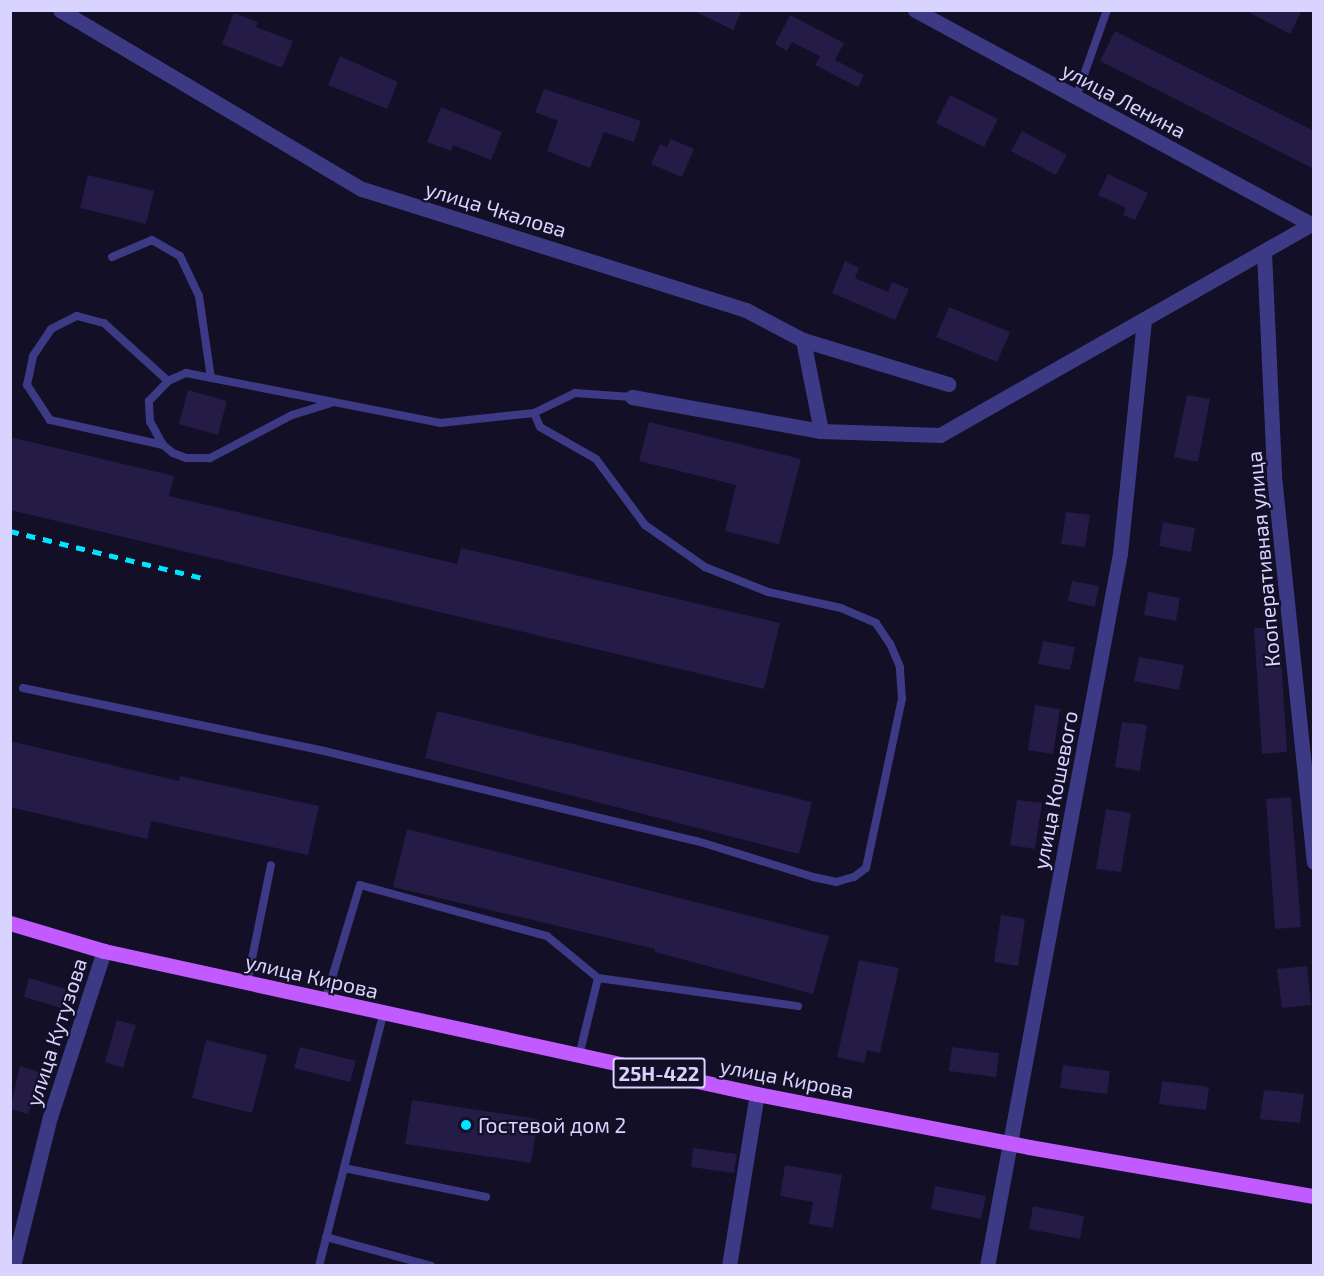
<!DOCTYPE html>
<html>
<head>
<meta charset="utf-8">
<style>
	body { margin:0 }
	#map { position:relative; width:1324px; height:1276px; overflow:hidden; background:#130f26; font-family:"Exo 2",sans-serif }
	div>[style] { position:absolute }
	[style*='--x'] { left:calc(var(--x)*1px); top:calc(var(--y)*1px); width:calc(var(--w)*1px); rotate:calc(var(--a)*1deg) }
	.building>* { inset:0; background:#241b47 }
	.service>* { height:8px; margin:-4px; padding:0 4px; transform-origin:4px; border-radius:4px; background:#3d3a85 }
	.minor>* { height:15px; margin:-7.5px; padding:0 7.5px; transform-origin:7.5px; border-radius:7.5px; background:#3d3a85 }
	.primary>* { height:15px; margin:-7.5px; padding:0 7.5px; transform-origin:7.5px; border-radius:7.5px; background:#c25bff }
	.rail>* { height:4.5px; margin-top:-2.25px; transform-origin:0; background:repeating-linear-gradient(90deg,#00e5ff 0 9px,transparent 0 17px) }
	.dots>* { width:16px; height:16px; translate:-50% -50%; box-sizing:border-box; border:3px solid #130f26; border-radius:50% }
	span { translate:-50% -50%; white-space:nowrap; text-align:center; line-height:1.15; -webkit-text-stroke:4.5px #130f26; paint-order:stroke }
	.shield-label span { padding:2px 4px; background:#130f26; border:2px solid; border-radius:4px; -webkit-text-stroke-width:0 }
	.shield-label { font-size:20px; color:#d9d4ff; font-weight:700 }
	.street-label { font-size:21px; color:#d9d4ff }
	.poi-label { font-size:21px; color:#d9d4ff }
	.left { translate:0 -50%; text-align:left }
	.frame { position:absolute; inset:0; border:12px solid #d9d4ff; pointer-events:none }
</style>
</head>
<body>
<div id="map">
	<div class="building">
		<i style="clip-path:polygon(692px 10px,742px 10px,733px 30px)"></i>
		<i style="clip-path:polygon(1245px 10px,1302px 10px,1290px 34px)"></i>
		<i style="clip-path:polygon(234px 13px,258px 22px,256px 27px,293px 41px,282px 68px,222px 44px)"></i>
		<i style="clip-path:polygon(790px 15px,844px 43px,835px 60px,864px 75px,858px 87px,815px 65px,820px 56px,792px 42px,787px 51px,775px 44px)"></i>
		<i style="clip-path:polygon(1115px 31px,1314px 131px,1314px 169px,1100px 61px)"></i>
		<i style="clip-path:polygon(340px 56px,398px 82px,387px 109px,328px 85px)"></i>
		<i style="clip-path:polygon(544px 89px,641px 121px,634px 142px,604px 132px,590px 168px,547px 151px,558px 121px,535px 112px)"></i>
		<i style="clip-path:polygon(950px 95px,998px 119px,984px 147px,936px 123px)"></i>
		<i style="clip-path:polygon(441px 107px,502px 132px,491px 160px,453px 145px,451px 151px,427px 142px)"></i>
		<i style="clip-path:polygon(1022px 131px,1067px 155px,1056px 175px,1011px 151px)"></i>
		<i style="clip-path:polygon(671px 139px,694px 149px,682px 177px,651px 164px,660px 144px,667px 147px)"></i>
		<i style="clip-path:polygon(1108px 174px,1148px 193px,1135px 220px,1123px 215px,1126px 208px,1098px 195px)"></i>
		<i style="clip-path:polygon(88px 175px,154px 191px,146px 224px,80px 208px)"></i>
		<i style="clip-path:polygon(845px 261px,859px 268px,855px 278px,888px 292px,892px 282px,909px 289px,895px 320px,832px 293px)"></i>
		<i style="clip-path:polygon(949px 307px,1010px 332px,997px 362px,936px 337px)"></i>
		<i style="clip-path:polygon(188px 390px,227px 401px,218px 435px,179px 424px)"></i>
		<i style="clip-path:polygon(1187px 395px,1210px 399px,1198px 462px,1174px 457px)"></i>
		<i style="clip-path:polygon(649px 422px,801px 459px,779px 544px,725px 531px,736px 485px,639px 461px)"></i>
		<i style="clip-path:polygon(10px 437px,174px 476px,169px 496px,457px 564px,461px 548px,780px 623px,764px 689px,10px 510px)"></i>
		<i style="clip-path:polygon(1066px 512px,1090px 515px,1085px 547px,1061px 544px)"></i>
		<i style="clip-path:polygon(1163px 522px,1195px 528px,1191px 552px,1159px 546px)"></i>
		<i style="clip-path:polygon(1072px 581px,1099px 586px,1095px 607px,1068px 601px)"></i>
		<i style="clip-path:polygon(1148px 592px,1180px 598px,1176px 621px,1144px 615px)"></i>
		<i style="clip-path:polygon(1279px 627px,1287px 752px,1262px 754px,1254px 628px)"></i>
		<i style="clip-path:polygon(1043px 641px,1075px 647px,1070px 670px,1038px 664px)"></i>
		<i style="clip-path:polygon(1139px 657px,1184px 665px,1179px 690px,1134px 681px)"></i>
		<i style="clip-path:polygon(1035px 705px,1060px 709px,1053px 754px,1028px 750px)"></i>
		<i style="clip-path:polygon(437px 711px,812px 802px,799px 854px,425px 758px)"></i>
		<i style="clip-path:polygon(1122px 722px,1147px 725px,1140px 771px,1115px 767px)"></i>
		<i style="clip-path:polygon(10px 741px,179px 781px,180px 776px,319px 806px,308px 855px,151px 821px,147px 839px,10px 807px)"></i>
		<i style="clip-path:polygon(1291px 797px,1301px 927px,1275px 929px,1266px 799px)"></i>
		<i style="clip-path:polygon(1017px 800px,1042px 803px,1035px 849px,1010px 845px)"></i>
		<i style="clip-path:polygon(1106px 809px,1131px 813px,1121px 872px,1096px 869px)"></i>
		<i style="clip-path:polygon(407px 829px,829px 936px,813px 994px,655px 952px,655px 949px,393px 887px)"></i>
		<i style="clip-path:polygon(1001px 915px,1025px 919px,1018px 966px,994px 962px)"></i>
		<i style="clip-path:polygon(859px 960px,899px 968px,880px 1053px,867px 1050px,864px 1063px,837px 1057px)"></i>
		<i style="clip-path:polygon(1307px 966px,1311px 1005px,1282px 1008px,1277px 969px)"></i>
		<i style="clip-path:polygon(29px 978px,66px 989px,61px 1008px,24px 997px)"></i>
		<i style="clip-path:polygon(117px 1020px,136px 1025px,123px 1068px,105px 1062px)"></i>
		<i style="clip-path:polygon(206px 1040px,267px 1055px,252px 1113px,192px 1098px)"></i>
		<i style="clip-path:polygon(300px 1047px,356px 1061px,350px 1082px,294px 1068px)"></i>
		<i style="clip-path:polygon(952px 1047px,999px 1053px,996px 1077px,949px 1071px)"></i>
		<i style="clip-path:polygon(1063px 1065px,1110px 1071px,1107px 1094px,1060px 1088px)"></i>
		<i style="clip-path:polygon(20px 1066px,42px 1073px,28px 1114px,10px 1109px)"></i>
		<i style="clip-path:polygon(1162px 1081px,1209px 1087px,1206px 1110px,1159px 1104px)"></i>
		<i style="clip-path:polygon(1264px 1090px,1304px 1094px,1300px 1123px,1260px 1119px)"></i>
		<i style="clip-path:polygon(412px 1100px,538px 1119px,531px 1163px,405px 1144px)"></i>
		<i style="clip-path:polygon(693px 1148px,737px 1154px,734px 1173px,691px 1167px)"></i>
		<i style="clip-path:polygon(785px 1165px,842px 1175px,833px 1228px,809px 1224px,813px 1202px,780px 1196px)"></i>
		<i style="clip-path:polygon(935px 1186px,986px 1196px,981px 1219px,931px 1209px)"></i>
		<i style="clip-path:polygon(1033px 1206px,1084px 1216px,1080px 1239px,1029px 1229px)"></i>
	</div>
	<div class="service">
		<i style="--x:1076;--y:97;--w:92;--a:-70.4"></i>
		<i style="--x:112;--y:257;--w:43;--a:-23"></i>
		<i style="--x:152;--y:240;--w:32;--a:30"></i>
		<i style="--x:180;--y:256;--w:44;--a:64.6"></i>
		<i style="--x:199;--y:296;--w:83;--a:81.7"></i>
		<i style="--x:331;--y:403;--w:41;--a:162.9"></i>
		<i style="--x:292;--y:415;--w:93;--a:152.3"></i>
		<i style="--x:210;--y:458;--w:24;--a:180"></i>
		<i style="--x:186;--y:458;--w:14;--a:-159"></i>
		<i style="--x:173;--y:453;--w:13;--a:-141"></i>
		<i style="--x:163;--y:445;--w:26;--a:-119"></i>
		<i style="--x:150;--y:422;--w:21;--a:-93"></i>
		<i style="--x:149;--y:401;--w:28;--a:-46"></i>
		<i style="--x:168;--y:381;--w:20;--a:-24"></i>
		<i style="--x:186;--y:373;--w:259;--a:11.1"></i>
		<i style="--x:440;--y:423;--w:95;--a:-6.1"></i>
		<i style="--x:163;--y:445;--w:116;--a:-167.5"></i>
		<i style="--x:50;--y:420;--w:42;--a:-123.3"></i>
		<i style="--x:27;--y:385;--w:30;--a:-78"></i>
		<i style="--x:33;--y:356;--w:32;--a:-56"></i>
		<i style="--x:51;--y:329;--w:29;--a:-27"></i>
		<i style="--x:77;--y:316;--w:28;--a:15"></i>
		<i style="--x:104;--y:323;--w:86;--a:42.2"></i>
		<i style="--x:23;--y:688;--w:308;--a:11.8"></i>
		<i style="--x:324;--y:751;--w:384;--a:13.6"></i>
		<i style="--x:697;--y:841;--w:121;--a:17.2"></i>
		<i style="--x:813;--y:877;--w:24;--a:12"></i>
		<i style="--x:836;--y:882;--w:19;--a:-16"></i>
		<i style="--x:854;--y:877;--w:15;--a:-37"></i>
		<i style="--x:866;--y:868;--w:173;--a:-78"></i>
		<i style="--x:902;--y:699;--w:32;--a:-94"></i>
		<i style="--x:900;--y:667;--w:25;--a:-113"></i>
		<i style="--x:890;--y:644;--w:25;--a:-124"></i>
		<i style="--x:876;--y:623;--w:38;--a:-157"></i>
		<i style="--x:841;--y:608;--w:75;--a:-167.6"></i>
		<i style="--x:768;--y:592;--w:68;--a:-158.4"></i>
		<i style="--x:705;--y:567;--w:73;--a:-145"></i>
		<i style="--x:645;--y:525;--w:82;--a:-126.6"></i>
		<i style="--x:596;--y:459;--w:64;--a:-150.3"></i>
		<i style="--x:540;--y:427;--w:15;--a:-113"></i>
		<i style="--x:534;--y:413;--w:46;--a:-26"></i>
		<i style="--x:575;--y:393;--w:57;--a:4"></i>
		<i style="--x:247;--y:983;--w:120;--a:-78.5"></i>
		<i style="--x:325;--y:1001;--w:121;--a:-73.2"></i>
		<i style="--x:360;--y:885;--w:194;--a:15.3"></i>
		<i style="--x:547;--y:936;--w:66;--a:39.5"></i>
		<i style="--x:598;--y:978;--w:202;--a:8"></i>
		<i style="--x:579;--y:1056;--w:80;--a:-76.3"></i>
		<i style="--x:344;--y:1168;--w:145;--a:11.5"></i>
		<i style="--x:326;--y:1237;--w:109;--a:15.4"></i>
		<i style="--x:319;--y:1266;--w:260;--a:-75.7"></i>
	</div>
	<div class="minor">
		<i style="--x:60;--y:10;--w:351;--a:30.7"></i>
		<i style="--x:362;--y:189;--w:403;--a:17.5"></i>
		<i style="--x:746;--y:310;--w:64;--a:27.8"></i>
		<i style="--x:803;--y:340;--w:152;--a:16.9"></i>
		<i style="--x:915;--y:10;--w:454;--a:28.4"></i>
		<i style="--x:1264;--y:252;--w:224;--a:87.4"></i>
		<i style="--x:1274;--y:476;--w:388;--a:84.1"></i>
		<i style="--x:803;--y:340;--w:93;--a:78.8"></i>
		<i style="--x:632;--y:397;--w:192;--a:10.2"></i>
		<i style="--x:821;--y:431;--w:119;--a:1.9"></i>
		<i style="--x:940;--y:435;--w:425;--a:-29.6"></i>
		<i style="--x:13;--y:1266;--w:154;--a:-76.1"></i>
		<i style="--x:50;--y:1117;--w:175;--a:-72"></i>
		<i style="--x:729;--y:1266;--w:174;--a:-80.8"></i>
		<i style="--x:987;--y:1266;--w:725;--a:-79.43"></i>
		<i style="--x:1120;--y:553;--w:235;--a:-84.1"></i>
	</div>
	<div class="primary">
		<i style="--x:10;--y:923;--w:98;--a:16.6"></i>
		<i style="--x:104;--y:951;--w:668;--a:12.35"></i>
		<i style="--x:757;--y:1094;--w:277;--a:11"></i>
		<i style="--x:1029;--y:1147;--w:289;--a:9.8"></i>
	</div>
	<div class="rail">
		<i style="--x:10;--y:531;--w:203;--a:13.7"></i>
	</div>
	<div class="dots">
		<i style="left:466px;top:1125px;background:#00e5ff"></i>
	</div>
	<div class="shield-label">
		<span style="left:659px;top:1073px">25Н-422</span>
	</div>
	<div class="street-label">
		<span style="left:1124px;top:100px;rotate:28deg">улица Ленина</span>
		<span style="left:496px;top:209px;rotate:17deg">улица Чкалова</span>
		<span style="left:1263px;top:559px;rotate:-95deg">Кооперативная улица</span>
		<span style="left:1055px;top:790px;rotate:-79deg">улица Кошевого</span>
		<span style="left:312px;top:976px;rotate:13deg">улица Кирова</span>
		<span style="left:56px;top:1032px;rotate:-72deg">улица Кутузова</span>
		<span style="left:787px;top:1078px;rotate:11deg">улица Кирова</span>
	</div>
	<div class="poi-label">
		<span class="left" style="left:478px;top:1125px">Гостевой дом 2</span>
	</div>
	<div class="frame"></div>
</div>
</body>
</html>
